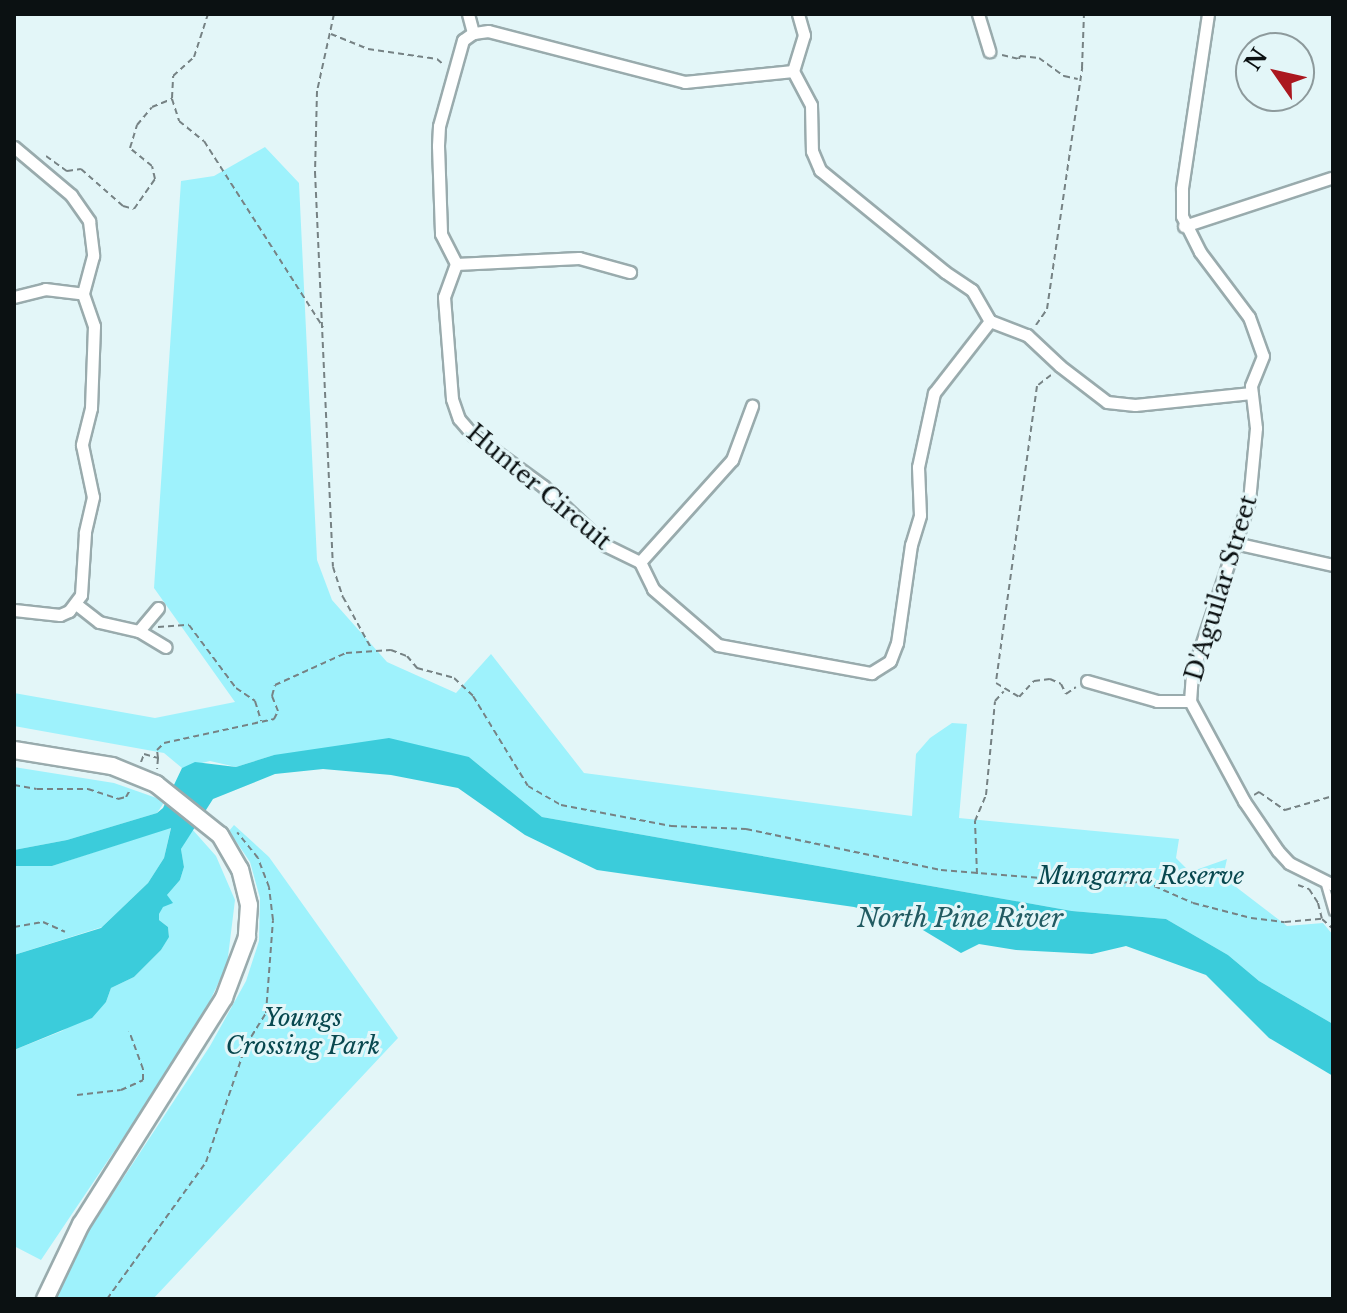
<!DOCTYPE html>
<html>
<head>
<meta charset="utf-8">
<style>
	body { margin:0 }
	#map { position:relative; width:1347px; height:1313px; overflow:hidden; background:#e3f6f8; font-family:"Libre Baskerville",serif }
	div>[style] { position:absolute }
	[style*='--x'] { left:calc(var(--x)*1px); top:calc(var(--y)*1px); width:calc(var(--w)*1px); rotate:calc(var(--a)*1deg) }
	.green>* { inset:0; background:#9ef2fc }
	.water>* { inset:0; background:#3bccdb }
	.path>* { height:2px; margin-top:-1px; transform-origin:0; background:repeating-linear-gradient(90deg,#768284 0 6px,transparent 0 10px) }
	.roads { filter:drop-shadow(2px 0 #99abad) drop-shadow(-2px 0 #99abad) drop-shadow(0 2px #99abad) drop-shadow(0 -2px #99abad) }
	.lane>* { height:6px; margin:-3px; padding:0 3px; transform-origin:3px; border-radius:3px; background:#fff }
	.street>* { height:11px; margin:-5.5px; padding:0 5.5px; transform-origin:5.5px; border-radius:5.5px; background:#fff }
	.secondary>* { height:16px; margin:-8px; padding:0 8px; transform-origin:8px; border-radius:8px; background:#fff }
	span { translate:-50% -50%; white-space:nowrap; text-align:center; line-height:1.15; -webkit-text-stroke:6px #e3f6f8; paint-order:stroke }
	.street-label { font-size:24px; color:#0b1112 }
	.park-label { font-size:24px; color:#08484f; font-style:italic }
	.water-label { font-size:26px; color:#225b62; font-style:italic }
	.frame { position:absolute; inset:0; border:16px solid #0b1112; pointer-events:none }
	.north { position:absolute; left:1235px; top:32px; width:80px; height:80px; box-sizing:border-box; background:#e3f6f8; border:2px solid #8d9a9c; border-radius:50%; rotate:304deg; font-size:22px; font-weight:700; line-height:32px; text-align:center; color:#0b1112 }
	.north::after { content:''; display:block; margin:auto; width:28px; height:36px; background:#ab171f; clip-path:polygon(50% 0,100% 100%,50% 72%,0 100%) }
</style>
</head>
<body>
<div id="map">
	<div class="green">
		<i style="clip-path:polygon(265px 147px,299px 183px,317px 560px,332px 600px,387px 662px,456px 693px,491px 654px,584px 773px,912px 816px,916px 754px,930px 738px,952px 723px,967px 724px,959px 818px,1179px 839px,1176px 858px,1190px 872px,1227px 859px,1223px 877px,1287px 926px,1323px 923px,1333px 935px,1333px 1024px,1259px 981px,1228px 955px,1166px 919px,1072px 911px,542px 817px,469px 757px,274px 755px,236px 767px,210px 761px,182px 768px,164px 753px,14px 726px,14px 693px,155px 718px,235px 702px,154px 588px,181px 181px,214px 176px)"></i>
		<i style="clip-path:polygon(14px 767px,114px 783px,165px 801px,157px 813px,67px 840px,14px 850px)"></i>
		<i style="clip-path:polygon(234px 825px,269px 857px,398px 1038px,153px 1299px,54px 1299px,74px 1253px,210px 1046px,246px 981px,259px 941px,260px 898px,250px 862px,229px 831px)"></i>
		<i style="clip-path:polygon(171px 827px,164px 858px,148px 883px,102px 927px,14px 955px,14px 866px,52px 866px)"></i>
		<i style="clip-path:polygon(192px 829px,216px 856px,235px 900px,227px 965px,197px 1028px,41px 1260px,14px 1246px,14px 1050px,62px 1031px,106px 1002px,111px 988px,134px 977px,161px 950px,169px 936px,168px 927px,159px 920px,159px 914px,167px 895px,180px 880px,184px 867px,181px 849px)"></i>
	</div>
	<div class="water">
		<i style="clip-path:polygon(389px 738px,469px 757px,542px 817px,1072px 911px,1166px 919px,1228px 955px,1259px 981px,1333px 1024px,1333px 1076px,1269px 1038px,1206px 975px,1126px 946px,1092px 954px,1016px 950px,979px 944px,961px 953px,913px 924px,854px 907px,597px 870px,525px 835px,458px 788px,391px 775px,323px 769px,275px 774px,213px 799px,181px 849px,184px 867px,180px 880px,167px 895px,173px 903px,163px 907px,159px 914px,159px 920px,168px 927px,169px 937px,161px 950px,134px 977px,111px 988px,106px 1002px,92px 1018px,14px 1050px,14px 955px,101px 928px,148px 883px,164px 858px,171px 828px,52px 866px,14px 866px,14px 850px,67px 840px,157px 813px,163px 808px,182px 768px,195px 762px,236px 767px,274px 755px)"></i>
	</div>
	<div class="path">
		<i style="--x:334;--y:14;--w:79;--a:102.4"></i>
		<i style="--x:317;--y:91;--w:81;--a:91.4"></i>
		<i style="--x:315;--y:172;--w:395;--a:87.4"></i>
		<i style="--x:333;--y:567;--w:32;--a:72"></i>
		<i style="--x:343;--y:597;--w:58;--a:61.2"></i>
		<i style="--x:331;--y:34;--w:40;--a:22"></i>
		<i style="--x:368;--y:49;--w:70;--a:8.2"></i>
		<i style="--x:437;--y:59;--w:8;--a:40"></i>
		<i style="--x:1002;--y:55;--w:17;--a:13"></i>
		<i style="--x:1019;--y:59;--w:3;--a:-72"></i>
		<i style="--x:1020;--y:56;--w:19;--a:6"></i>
		<i style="--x:1039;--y:58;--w:31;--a:36"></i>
		<i style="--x:1064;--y:76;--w:14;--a:12"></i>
		<i style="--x:172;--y:98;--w:22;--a:-87"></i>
		<i style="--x:173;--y:76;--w:28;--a:-42"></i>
		<i style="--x:194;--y:57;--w:45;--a:-72"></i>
		<i style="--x:46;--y:156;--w:26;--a:36"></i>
		<i style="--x:67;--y:171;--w:14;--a:-8"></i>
		<i style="--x:81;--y:169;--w:56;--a:41.4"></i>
		<i style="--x:123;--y:206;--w:11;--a:15"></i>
		<i style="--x:134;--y:209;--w:37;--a:-55"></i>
		<i style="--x:155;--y:179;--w:13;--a:-103"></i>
		<i style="--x:152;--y:166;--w:28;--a:-141"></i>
		<i style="--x:130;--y:148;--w:24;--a:-73"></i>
		<i style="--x:137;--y:125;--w:23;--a:-50"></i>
		<i style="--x:152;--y:107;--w:22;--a:-22"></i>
		<i style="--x:172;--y:99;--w:23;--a:72"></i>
		<i style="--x:179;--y:121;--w:32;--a:39"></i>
		<i style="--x:204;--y:141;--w:221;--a:57.4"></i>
		<i style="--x:1036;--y:325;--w:19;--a:-55"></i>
		<i style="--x:1047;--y:309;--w:244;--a:-81.7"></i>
		<i style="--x:1082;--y:68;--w:54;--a:-87.9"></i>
		<i style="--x:1051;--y:375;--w:18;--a:142"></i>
		<i style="--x:1037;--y:386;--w:300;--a:97.9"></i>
		<i style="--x:996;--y:683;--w:27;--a:31"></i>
		<i style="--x:1019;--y:697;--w:22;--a:-47"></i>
		<i style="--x:1034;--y:681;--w:16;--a:-7"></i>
		<i style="--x:1050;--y:679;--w:12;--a:24"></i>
		<i style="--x:1061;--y:684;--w:11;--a:63"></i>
		<i style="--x:1066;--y:694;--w:12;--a:-35"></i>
		<i style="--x:158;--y:627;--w:31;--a:-4"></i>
		<i style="--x:189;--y:625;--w:79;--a:53.3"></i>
		<i style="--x:236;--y:688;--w:23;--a:34"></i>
		<i style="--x:255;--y:701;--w:21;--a:73"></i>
		<i style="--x:158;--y:758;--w:8;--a:-97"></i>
		<i style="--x:157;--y:750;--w:10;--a:-45"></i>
		<i style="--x:164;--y:743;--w:113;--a:-12.3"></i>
		<i style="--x:274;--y:719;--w:9;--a:-63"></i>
		<i style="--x:278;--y:711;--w:16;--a:-112"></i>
		<i style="--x:272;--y:696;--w:11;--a:-75"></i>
		<i style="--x:275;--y:685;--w:78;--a:-24.3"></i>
		<i style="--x:346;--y:653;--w:45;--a:-3.8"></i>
		<i style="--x:391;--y:650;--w:17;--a:21"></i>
		<i style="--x:407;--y:656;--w:16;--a:50"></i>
		<i style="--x:417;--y:668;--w:38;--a:15"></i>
		<i style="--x:454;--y:678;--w:26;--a:43"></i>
		<i style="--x:473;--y:696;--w:105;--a:58.6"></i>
		<i style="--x:528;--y:786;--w:38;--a:30"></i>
		<i style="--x:561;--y:805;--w:112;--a:10.8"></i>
		<i style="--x:671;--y:826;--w:75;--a:2.3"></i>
		<i style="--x:746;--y:829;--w:199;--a:11.9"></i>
		<i style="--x:941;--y:870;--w:163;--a:4.6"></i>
		<i style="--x:1103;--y:883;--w:42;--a:-1.4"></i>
		<i style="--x:1145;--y:882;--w:52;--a:23.6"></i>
		<i style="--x:1193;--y:903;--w:60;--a:14.5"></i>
		<i style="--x:1251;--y:918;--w:34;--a:7"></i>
		<i style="--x:1285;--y:922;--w:37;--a:-5"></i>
		<i style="--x:141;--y:762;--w:9;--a:-69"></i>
		<i style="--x:144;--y:754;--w:15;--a:16"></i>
		<i style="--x:158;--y:758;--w:11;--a:95"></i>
		<i style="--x:14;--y:785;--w:23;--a:10"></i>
		<i style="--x:37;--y:789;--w:51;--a:0"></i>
		<i style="--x:88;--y:789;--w:32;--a:18"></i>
		<i style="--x:118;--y:799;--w:8;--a:-14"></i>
		<i style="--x:126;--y:797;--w:8;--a:-60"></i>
		<i style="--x:1254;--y:795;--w:6;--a:-31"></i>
		<i style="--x:1259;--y:792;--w:32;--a:35"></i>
		<i style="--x:1285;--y:810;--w:50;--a:-16.3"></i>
		<i style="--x:977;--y:874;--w:53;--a:-92.2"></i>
		<i style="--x:975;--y:821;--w:28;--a:-67"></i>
		<i style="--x:986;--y:795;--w:94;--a:-84.5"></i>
		<i style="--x:995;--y:701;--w:13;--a:-48"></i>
		<i style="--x:1298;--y:885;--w:12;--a:20"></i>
		<i style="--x:1309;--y:889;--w:17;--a:57"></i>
		<i style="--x:1318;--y:903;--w:16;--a:76"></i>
		<i style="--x:1322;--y:919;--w:15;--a:42"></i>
		<i style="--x:14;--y:927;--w:29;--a:-10"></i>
		<i style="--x:43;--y:922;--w:24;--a:24"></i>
		<i style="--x:77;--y:1095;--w:44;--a:-6.5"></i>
		<i style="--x:121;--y:1090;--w:24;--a:-24"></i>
		<i style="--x:143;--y:1080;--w:11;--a:-90"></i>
		<i style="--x:143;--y:1069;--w:40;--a:-110.2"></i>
		<i style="--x:107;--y:1299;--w:169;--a:-54.1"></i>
		<i style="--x:206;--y:1162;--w:124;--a:-71.1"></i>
		<i style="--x:246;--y:1045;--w:38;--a:-58"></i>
		<i style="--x:266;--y:1013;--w:93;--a:-85.7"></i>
		<i style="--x:273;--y:920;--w:33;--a:-97"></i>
		<i style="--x:269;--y:887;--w:31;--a:-111"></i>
		<i style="--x:258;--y:858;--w:33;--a:-129"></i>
	</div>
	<div class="roads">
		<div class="lane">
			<i style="--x:1324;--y:881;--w:32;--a:74"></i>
		</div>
		<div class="street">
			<i style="--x:468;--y:14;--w:20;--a:75"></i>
			<i style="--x:798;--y:14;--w:22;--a:74"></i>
			<i style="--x:804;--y:35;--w:38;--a:107"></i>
			<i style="--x:793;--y:71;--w:38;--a:62"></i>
			<i style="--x:811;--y:105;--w:46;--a:88.8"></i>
			<i style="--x:812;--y:151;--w:21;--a:67"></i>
			<i style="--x:820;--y:170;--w:161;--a:39.2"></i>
			<i style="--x:945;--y:272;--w:32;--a:34"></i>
			<i style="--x:972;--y:290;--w:36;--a:60"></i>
			<i style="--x:990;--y:321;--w:40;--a:21"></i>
			<i style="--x:1027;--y:335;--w:45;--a:43.2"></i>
			<i style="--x:1060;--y:366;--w:59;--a:37.5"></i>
			<i style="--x:1107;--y:402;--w:28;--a:6"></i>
			<i style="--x:1135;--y:405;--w:117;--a:-5.9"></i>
			<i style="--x:978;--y:14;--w:39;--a:73"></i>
			<i style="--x:1208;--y:14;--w:177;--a:98.5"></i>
			<i style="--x:1182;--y:189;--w:27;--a:90"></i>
			<i style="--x:1182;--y:216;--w:40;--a:63.4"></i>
			<i style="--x:1200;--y:252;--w:81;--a:53"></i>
			<i style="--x:1249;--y:317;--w:41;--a:70.3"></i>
			<i style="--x:1263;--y:356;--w:32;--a:112"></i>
			<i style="--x:1251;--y:386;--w:42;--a:83.2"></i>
			<i style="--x:1256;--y:428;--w:73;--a:95.5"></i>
			<i style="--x:1249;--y:501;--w:181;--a:108.3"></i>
			<i style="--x:1192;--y:673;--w:28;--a:94"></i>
			<i style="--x:1190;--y:701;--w:114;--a:61.6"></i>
			<i style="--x:1244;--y:801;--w:60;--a:55.8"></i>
			<i style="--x:1278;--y:851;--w:16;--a:47"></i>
			<i style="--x:1289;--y:863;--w:49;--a:26.6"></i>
			<i style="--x:793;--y:71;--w:109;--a:174.2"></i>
			<i style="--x:685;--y:82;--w:203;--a:-165.5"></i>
			<i style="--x:488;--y:31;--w:15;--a:172"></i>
			<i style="--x:473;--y:33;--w:12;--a:145"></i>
			<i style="--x:463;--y:40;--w:89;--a:105.6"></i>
			<i style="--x:439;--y:126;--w:20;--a:93"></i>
			<i style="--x:438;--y:146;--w:88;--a:88"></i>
			<i style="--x:441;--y:234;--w:34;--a:63"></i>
			<i style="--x:456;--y:264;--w:35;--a:110"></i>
			<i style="--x:444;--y:297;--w:102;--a:85.5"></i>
			<i style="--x:452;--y:399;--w:21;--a:71"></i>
			<i style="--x:459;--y:419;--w:21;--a:49"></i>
			<i style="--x:473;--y:435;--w:87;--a:36.1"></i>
			<i style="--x:543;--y:486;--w:86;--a:43.6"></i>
			<i style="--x:605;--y:545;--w:39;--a:26"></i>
			<i style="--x:640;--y:562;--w:30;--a:64"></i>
			<i style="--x:653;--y:589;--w:86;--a:40.7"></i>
			<i style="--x:718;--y:645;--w:156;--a:10.4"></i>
			<i style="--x:871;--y:673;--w:22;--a:-32"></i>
			<i style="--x:890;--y:661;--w:19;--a:-69"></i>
			<i style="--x:897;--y:643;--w:99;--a:-81.9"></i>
			<i style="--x:911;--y:545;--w:31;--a:-73"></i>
			<i style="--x:920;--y:515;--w:48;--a:-92.4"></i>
			<i style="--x:918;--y:467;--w:76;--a:-77.8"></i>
			<i style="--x:934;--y:393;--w:91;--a:-52.1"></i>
			<i style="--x:14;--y:147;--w:75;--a:40.1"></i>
			<i style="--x:71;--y:195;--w:32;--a:55"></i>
			<i style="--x:89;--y:221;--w:35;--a:83"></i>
			<i style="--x:93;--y:256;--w:39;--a:105"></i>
			<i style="--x:83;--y:294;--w:34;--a:71"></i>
			<i style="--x:94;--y:326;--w:82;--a:92.1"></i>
			<i style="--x:91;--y:408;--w:38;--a:104"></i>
			<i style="--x:82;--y:445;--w:53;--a:78.1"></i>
			<i style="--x:93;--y:497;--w:37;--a:103"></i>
			<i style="--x:85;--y:533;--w:62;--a:93.7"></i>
			<i style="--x:81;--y:595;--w:20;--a:127"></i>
			<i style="--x:69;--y:611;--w:10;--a:156"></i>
			<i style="--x:60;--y:615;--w:46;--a:-173.8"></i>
			<i style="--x:1184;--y:226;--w:155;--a:-18.1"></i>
			<i style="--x:456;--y:264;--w:123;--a:-2.8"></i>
			<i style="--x:579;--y:258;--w:53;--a:15.4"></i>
			<i style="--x:14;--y:297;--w:32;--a:-14"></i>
			<i style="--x:45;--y:289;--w:38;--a:7"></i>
			<i style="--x:1235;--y:543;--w:100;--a:12.7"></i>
			<i style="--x:640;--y:562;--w:137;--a:-48"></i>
			<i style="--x:732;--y:460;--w:58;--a:-69.7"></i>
			<i style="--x:76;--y:604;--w:29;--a:38"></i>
			<i style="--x:99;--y:622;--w:41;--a:12.7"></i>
			<i style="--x:158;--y:608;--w:30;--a:130"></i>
			<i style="--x:139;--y:631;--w:31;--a:31"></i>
			<i style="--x:1087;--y:681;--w:73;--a:15.9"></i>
			<i style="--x:1157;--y:701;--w:33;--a:0"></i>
		</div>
		<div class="secondary">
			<i style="--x:14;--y:750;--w:99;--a:9.3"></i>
			<i style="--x:112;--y:766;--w:48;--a:22.2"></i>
			<i style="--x:156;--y:784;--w:82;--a:38.6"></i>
			<i style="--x:220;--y:835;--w:39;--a:60"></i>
			<i style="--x:240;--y:869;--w:37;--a:76"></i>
			<i style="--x:249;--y:905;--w:32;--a:94"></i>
			<i style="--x:247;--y:937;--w:65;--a:110.7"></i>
			<i style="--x:224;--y:998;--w:267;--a:122.3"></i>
			<i style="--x:81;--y:1224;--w:83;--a:115.6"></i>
		</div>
	</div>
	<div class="street-label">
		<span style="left:539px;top:487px;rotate:40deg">Hunter Circuit</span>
		<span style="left:1221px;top:588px;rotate:-73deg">D'Aguilar Street</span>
	</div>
	<div class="park-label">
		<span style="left:1141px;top:876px">Mungarra Reserve</span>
		<span style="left:303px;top:1032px">Youngs<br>Crossing Park</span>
	</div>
	<div class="water-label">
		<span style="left:960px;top:919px">North Pine River</span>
	</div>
	<div class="frame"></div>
	<div class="north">N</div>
</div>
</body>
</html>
